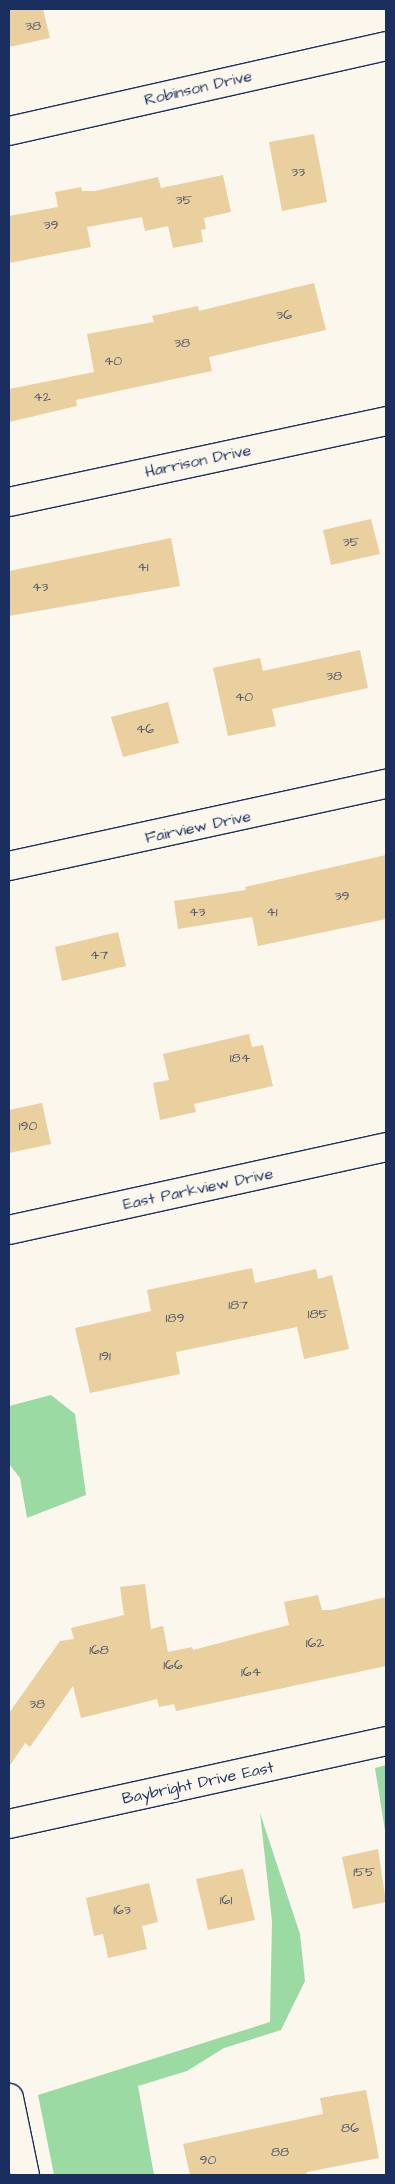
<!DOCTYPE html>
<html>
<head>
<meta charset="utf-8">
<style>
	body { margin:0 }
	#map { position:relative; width:395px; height:2184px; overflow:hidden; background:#fbf7ec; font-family:"Architects Daughter",sans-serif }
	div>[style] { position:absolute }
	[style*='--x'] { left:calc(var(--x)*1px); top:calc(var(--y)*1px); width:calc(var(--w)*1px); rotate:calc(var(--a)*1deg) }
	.green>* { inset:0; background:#9bdaa2 }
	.building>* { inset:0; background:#eacf9f }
	.roads { filter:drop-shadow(1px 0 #1b2f5e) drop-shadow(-1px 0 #1b2f5e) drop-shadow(0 1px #1b2f5e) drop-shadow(0 -1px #1b2f5e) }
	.minor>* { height:28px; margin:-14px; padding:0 14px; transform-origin:14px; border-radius:14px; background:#fbf7ec }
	span { translate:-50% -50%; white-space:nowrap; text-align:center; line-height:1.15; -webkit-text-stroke:4.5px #fbf7ec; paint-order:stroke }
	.number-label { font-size:14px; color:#4f576e }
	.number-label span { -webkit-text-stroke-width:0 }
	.street-label { font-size:16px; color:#1b2f5e }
	.frame { position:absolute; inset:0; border:10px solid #1b2f5e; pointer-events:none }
</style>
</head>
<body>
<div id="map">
	<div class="green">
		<i style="clip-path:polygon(51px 1395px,75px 1414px,86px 1495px,27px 1518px,20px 1478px,9px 1464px,9px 1406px)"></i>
		<i style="clip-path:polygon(386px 1765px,386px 1837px,375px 1768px)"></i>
		<i style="clip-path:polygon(260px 1813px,300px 1934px,305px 1981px,281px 2030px,224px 2048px,187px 2071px,138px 2086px,154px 2175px,54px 2175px,38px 2095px,270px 2022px,272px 1921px)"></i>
	</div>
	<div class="building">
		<i style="clip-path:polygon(9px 9px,43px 9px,50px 38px,9px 47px)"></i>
		<i style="clip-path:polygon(314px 134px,327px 202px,282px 211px,269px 142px)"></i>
		<i style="clip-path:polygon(223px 175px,231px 212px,204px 218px,206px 229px,201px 230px,203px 242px,173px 248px,168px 226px,145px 231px,142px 217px,87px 227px,91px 247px,9px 263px,9px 216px,58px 207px,55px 192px,81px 187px,82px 191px,95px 191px,158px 177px,161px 188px)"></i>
		<i style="clip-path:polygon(314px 283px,326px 330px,209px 357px,212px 371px,76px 400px,77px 406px,9px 422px,9px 389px,94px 372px,87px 334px,154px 322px,152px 316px,198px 306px,199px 311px)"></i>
		<i style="clip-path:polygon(371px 519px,380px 554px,331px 565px,323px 530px)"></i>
		<i style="clip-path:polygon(171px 538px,180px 586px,9px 616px,9px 571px)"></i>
		<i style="clip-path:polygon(360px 650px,368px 688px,272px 709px,276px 726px,228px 736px,213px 668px,260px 658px,263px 671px)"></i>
		<i style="clip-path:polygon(168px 702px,179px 743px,123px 757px,111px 717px)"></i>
		<i style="clip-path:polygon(386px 855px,386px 919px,258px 946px,252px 917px,178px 929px,174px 901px,246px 890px,245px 887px)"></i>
		<i style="clip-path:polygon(118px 932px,126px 966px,62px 981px,55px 947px)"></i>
		<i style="clip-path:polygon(249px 1034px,252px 1047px,263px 1045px,273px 1086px,194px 1104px,196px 1112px,160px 1120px,153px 1083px,169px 1080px,163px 1054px)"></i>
		<i style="clip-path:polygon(42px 1103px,51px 1144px,9px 1153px,9px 1110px)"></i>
		<i style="clip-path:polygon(252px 1268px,255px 1283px,316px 1269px,318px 1279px,332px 1275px,349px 1349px,304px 1359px,297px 1327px,176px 1352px,180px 1374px,90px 1393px,75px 1328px,151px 1311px,147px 1290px)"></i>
		<i style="clip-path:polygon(145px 1584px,151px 1629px,163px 1626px,168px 1652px,192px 1647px,193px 1650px,289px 1625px,284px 1602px,318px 1595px,322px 1610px,331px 1610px,386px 1597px,386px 1666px,176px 1711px,174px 1704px,159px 1707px,157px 1699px,81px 1718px,73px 1686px,30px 1747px,25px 1743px,9px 1767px,9px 1713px,60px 1641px,74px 1639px,71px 1628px,124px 1615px,120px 1587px)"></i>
		<i style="clip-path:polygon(378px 1849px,386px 1902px,353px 1909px,342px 1857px)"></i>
		<i style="clip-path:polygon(243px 1869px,255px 1920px,208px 1930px,196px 1879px)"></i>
		<i style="clip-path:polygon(149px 1883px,158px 1922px,142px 1926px,147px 1949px,108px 1958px,103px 1934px,94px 1936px,86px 1898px)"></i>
		<i style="clip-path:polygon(366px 2090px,379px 2158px,307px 2172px,307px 2175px,190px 2175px,183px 2144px,323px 2114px,320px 2098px)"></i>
	</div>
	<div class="roads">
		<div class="minor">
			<i style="--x:9;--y:131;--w:386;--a:-12.7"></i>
			<i style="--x:9;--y:502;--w:386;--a:-12.1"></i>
			<i style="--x:9;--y:866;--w:386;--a:-12.3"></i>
			<i style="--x:9;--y:1230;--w:386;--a:-12.4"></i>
			<i style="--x:9;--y:1824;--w:386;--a:-12.4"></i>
			<i style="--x:9;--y:2098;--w:79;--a:78.3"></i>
		</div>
	</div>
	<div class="number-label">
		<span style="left:33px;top:26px">38</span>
		<span style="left:298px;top:172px">33</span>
		<span style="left:184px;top:200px">35</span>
		<span style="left:51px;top:225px">39</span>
		<span style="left:284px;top:315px">36</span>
		<span style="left:182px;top:343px">38</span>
		<span style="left:113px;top:361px">40</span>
		<span style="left:42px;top:397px">42</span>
		<span style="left:351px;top:542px">35</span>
		<span style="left:143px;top:567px">41</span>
		<span style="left:40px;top:587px">43</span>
		<span style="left:334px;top:676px">38</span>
		<span style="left:244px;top:697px">40</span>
		<span style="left:145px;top:729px">46</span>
		<span style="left:342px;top:896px">39</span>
		<span style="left:197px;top:912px">43</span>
		<span style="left:272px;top:912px">41</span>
		<span style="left:99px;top:955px">47</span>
		<span style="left:240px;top:1058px">184</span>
		<span style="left:28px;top:1126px">190</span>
		<span style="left:238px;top:1305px">187</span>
		<span style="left:318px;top:1314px">185</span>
		<span style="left:175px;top:1318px">189</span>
		<span style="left:105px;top:1356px">191</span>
		<span style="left:315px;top:1643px">162</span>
		<span style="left:99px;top:1650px">168</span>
		<span style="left:173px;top:1665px">166</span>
		<span style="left:251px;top:1672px">164</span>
		<span style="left:37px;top:1704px">38</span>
		<span style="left:364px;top:1872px">155</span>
		<span style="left:226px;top:1900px">161</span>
		<span style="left:122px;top:1910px">163</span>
		<span style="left:350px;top:2128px">86</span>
		<span style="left:280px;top:2152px">88</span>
		<span style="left:208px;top:2160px">90</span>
	</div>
	<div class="street-label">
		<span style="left:198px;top:88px;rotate:-13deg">Robinson Drive</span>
		<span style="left:198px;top:461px;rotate:-12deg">Harrison Drive</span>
		<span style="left:198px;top:827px;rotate:-12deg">Fairview Drive</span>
		<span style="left:198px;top:1189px;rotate:-12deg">East Parkview Drive</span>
		<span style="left:198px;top:1783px;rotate:-12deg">Baybright Drive East</span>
	</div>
	<div class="frame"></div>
</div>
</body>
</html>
